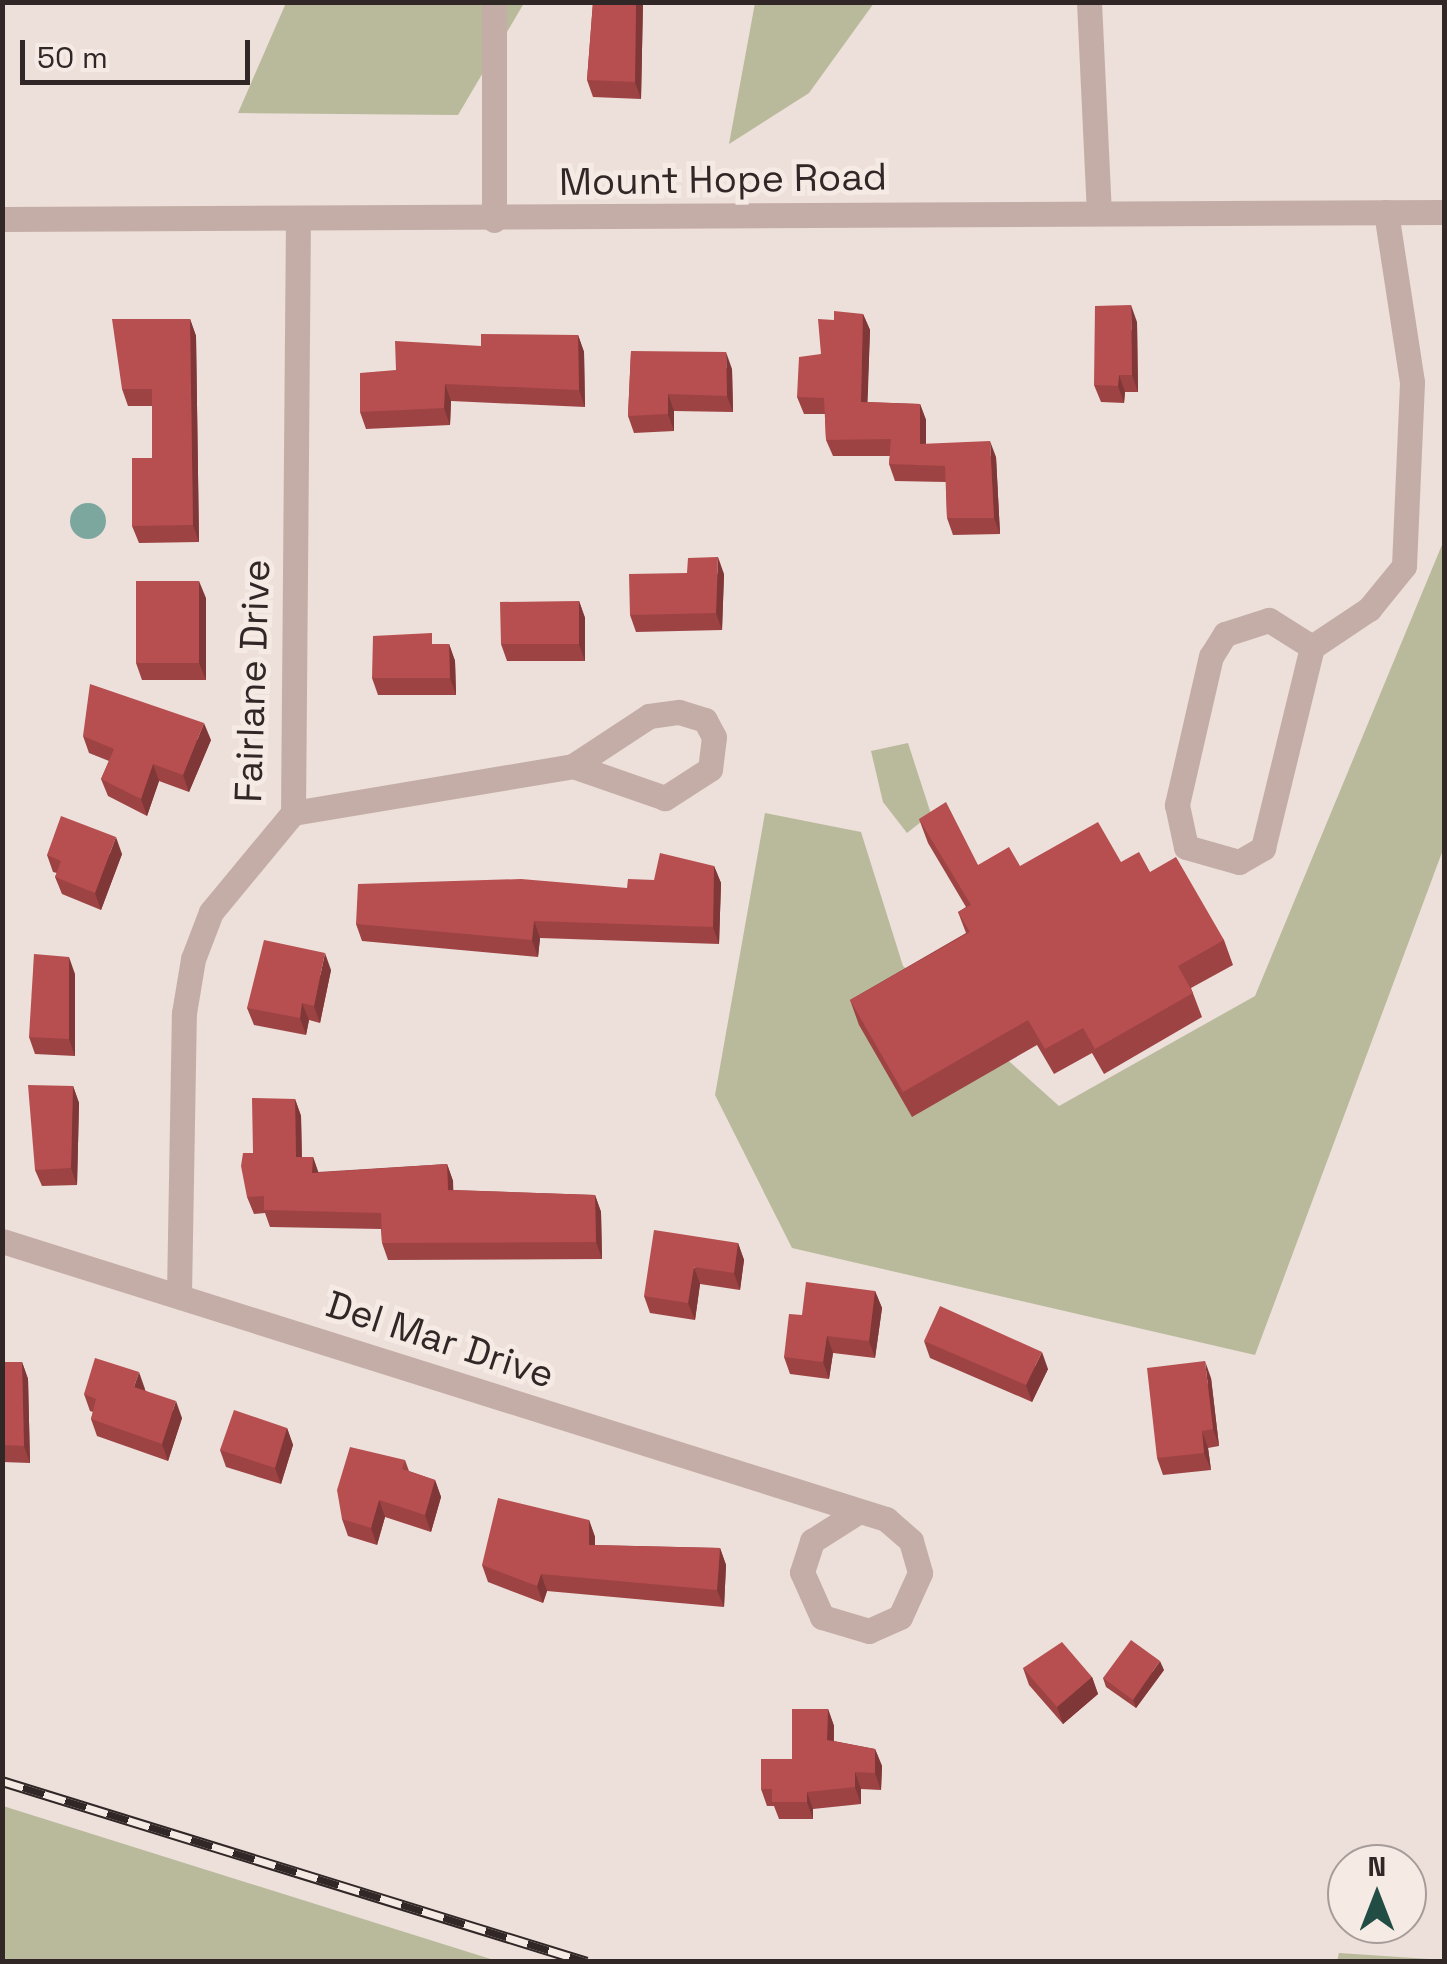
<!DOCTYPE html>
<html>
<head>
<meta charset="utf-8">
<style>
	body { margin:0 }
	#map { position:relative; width:1447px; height:1964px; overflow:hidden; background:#eddfd9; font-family:"Space Grotesk",sans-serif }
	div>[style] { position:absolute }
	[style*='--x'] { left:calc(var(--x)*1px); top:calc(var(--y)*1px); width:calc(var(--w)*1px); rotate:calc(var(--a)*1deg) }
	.green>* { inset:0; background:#b8ba9b }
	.water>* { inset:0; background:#7ca79e }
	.round { border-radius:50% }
	.minor>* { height:25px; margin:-12.5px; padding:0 12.5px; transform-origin:12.5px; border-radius:12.5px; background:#c4ada7 }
	.rail>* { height:11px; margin-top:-5.5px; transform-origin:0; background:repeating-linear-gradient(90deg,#f6eae5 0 22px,#312726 0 44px); box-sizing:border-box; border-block:2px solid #312726 }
	.wall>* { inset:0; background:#9d4344 }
	.shaded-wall>* { inset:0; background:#803737 }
	.building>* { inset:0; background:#b74e4f }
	span { translate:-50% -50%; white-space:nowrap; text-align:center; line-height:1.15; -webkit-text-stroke:10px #f6eae5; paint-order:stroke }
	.street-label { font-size:38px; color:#312726 }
	.frame { position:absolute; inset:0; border:5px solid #312726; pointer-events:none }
	.north { position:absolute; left:1327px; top:1844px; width:100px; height:100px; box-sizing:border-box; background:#f6eae5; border:2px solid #a79c99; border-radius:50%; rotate:0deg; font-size:28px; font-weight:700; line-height:40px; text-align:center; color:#312726 }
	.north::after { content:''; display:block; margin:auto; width:35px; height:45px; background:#214d45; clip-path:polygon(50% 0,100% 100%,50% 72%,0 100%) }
	.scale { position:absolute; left:20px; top:40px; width:230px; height:45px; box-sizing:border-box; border:5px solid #312726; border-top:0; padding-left:12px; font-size:30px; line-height:35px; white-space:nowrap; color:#312726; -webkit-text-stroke:8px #f6eae5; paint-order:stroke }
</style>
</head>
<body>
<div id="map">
	<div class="green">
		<i style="clip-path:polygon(286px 3px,524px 3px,458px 115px,238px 113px)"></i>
		<i style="clip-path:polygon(755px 3px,874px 3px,809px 93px,729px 144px)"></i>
		<i style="clip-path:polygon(1444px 540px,1444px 847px,1255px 1355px,792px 1248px,715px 1095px,765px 813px,861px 832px,903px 966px,1059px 1106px,1255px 996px)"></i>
		<i style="clip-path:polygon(908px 743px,931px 814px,907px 833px,883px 802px,871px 751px)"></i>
		<i style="clip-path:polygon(2px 1806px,3px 1806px,497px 1961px,3px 1961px)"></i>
		<i style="clip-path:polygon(1339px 1953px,1444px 1960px,1444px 1961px,1337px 1961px)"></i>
	</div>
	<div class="water">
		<i class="round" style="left:70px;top:503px;width:36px;height:36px"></i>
	</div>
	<div class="minor">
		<i style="--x:494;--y:2;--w:218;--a:90"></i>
		<i style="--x:1089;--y:2;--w:211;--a:87.3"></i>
		<i style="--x:2;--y:219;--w:1442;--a:-0.28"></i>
		<i style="--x:1312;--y:647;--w:51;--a:-147.9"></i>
		<i style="--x:1269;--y:620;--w:46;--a:162.3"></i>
		<i style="--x:1225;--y:634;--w:26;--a:122"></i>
		<i style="--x:1211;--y:656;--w:153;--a:102.9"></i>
		<i style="--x:1177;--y:805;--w:43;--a:77.9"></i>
		<i style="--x:1186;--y:847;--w:55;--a:15.8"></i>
		<i style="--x:1239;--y:862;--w:28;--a:-30"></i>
		<i style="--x:1263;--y:848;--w:207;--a:-76.3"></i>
		<i style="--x:1312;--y:647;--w:69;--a:-33.7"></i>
		<i style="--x:1369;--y:609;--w:55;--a:-50.9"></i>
		<i style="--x:1404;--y:566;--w:184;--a:-87.5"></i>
		<i style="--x:1412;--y:382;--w:172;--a:-98.7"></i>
		<i style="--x:293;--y:813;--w:284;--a:-9.5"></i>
		<i style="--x:573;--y:766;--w:91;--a:-33.3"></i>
		<i style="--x:649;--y:716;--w:30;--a:-8"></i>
		<i style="--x:679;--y:712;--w:27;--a:17"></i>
		<i style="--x:705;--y:720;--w:19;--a:62"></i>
		<i style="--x:714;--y:737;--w:32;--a:97"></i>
		<i style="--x:710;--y:769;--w:54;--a:147.2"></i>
		<i style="--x:665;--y:798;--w:97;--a:-160.8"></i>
		<i style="--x:2;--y:1241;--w:927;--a:17.46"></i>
		<i style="--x:886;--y:1519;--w:33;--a:41"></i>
		<i style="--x:911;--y:1541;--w:33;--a:74"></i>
		<i style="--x:920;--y:1573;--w:48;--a:114.4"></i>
		<i style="--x:900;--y:1617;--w:34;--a:156"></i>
		<i style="--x:869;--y:1631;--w:49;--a:-163.4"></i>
		<i style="--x:822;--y:1617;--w:49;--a:-114"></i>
		<i style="--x:802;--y:1572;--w:33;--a:-72"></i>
		<i style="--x:812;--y:1541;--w:49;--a:-32.4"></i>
		<i style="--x:179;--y:1294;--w:281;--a:-89"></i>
		<i style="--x:184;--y:1013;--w:55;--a:-80.5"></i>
		<i style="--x:193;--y:959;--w:50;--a:-69"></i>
		<i style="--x:211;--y:912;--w:129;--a:-50.4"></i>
		<i style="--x:293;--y:813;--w:593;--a:-89.52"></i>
	</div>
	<div class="rail">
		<i style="--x:2;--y:1781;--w:612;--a:17.19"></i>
	</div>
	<div class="wall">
		<i style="clip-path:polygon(593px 2px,643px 2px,641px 99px,593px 97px,587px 80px)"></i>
		<i style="clip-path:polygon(863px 314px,870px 330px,867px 402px,920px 404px,926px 420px,926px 444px,996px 457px,1000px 534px,953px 535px,947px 518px,946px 482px,895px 481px,889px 464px,890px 456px,833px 456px,826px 440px,825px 414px,804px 414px,797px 397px,821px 354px,834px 320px)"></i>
		<i style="clip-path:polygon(190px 319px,196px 336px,199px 542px,139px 543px,132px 526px,152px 458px,152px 406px,128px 406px,122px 389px)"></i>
		<i style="clip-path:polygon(1137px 322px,1138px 392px,1125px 392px,1124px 403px,1101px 402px,1094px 385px)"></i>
		<i style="clip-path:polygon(578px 335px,584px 352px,585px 407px,451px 401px,450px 425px,366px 429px,360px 412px,396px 370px,481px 346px)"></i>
		<i style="clip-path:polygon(631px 351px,732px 369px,733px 412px,674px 411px,674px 431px,634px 433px,628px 416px)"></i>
		<i style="clip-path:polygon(687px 573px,724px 574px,722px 630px,636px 632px,630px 615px)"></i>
		<i style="clip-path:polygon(206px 598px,206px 680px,142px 680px,136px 663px)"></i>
		<i style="clip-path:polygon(579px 601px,585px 618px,585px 661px,507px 661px,501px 644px)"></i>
		<i style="clip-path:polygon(437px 644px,449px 644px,455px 661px,456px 695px,378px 695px,372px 678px)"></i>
		<i style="clip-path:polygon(83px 736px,211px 740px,189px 792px,159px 781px,147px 816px,108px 796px,101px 779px,109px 761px,89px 753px)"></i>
		<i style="clip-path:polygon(919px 819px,978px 865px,1020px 866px,1121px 862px,1150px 872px,1224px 940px,1233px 965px,1191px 988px,1202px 1017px,1104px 1074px,1092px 1053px,1054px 1074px,1037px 1045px,912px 1117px,859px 1025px,850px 1000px,966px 933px,958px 912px,966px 907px,928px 843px)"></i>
		<i style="clip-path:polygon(122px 854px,101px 910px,62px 894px,55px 877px,57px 873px,53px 872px,47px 855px)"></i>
		<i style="clip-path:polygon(714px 866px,721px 883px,719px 944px,540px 938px,538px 957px,362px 941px,356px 924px,627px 888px)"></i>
		<i style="clip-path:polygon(331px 970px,320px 1023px,309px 1020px,306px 1035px,254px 1025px,247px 1008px)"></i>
		<i style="clip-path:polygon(75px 974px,75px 1056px,35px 1054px,29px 1037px)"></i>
		<i style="clip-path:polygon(73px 1086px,79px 1103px,77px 1185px,42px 1186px,35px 1170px)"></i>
		<i style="clip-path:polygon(295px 1099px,301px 1116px,302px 1157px,313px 1157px,318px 1172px,447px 1164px,453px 1181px,453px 1190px,595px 1195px,601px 1212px,602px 1259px,388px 1260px,382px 1243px,381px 1229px,270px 1227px,265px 1213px,254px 1214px,247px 1197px,253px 1153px)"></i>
		<i style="clip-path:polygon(738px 1243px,744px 1260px,740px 1290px,700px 1284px,695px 1320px,650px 1313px,644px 1296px)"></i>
		<i style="clip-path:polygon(875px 1291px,882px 1308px,875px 1358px,833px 1353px,829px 1379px,790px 1374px,784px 1357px,802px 1315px)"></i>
		<i style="clip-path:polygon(924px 1341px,1048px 1369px,1032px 1402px,930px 1358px)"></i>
		<i style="clip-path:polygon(2px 1362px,22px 1362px,28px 1379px,30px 1463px,2px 1462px)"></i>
		<i style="clip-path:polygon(1211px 1378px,1219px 1446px,1208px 1448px,1211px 1470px,1163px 1475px,1157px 1458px)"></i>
		<i style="clip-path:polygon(145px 1389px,145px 1390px,182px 1418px,168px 1461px,97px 1436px,91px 1419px,93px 1412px,90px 1411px,84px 1394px)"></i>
		<i style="clip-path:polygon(287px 1428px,293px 1445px,281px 1484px,226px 1467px,220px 1450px)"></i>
		<i style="clip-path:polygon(405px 1460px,409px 1471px,435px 1480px,441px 1497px,431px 1532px,385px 1517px,377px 1545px,348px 1536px,342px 1519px)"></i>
		<i style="clip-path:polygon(589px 1520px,595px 1537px,595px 1545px,720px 1548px,726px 1565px,724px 1607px,547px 1591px,543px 1603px,488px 1582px,482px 1565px)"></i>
		<i style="clip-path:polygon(1023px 1668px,1092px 1677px,1098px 1694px,1063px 1724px,1029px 1685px)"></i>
		<i style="clip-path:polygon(1164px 1670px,1136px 1708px,1106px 1687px,1103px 1678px)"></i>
		<i style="clip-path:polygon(828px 1709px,834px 1726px,834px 1741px,875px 1749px,882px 1766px,881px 1790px,861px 1789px,861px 1804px,813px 1809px,813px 1819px,779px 1819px,774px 1806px,767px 1806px,761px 1789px,792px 1759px)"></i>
	</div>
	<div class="shaded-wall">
		<i style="clip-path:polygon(636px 2px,643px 2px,641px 99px,635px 82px)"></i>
		<i style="clip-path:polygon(1131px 305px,1137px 322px,1138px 392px,1132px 375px)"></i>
		<i style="clip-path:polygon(863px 314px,870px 330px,867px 419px,861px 402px)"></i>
		<i style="clip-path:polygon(190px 319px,196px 336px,199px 542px,193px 525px)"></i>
		<i style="clip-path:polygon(578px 335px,584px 352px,585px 407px,579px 390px)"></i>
		<i style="clip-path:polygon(726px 352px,732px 369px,733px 412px,727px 396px)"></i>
		<i style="clip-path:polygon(1119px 375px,1125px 392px,1124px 403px,1118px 386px)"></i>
		<i style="clip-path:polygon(445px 384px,451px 401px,450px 425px,444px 408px)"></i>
		<i style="clip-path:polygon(668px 394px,674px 411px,674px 431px,668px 414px)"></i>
		<i style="clip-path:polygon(920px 404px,926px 420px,926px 461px,920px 444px)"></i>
		<i style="clip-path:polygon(990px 441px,996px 457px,1000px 534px,994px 518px)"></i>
		<i style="clip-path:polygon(718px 557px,724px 574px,722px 630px,716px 613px)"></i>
		<i style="clip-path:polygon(199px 581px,206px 598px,206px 680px,199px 663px)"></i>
		<i style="clip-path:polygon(579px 601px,585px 618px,585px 661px,579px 644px)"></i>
		<i style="clip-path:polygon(449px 644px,455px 661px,456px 695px,450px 678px)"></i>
		<i style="clip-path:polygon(204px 723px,211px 740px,189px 792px,183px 775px)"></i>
		<i style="clip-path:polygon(153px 764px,159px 781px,147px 816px,141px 799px)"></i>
		<i style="clip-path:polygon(116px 837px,122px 854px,101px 910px,95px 893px)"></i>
		<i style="clip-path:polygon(714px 866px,721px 883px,719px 944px,713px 927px)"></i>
		<i style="clip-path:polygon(534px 921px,540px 938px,538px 957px,532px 940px)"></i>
		<i style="clip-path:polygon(325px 953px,331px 970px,320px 1023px,314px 1006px)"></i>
		<i style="clip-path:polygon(69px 957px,75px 974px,75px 1056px,69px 1039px)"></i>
		<i style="clip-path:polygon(302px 1003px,309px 1020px,306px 1035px,300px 1018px)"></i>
		<i style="clip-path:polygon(73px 1086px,79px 1103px,77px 1185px,71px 1168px)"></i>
		<i style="clip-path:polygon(295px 1099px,301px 1116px,302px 1174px,296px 1157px)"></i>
		<i style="clip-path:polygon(313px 1157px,319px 1174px,312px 1173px)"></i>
		<i style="clip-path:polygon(447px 1164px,453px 1181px,454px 1207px,448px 1190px)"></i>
		<i style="clip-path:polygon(595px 1195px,601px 1212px,602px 1259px,596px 1242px)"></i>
		<i style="clip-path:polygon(738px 1243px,744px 1260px,740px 1290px,734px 1273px)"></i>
		<i style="clip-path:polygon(694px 1267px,700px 1284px,695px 1320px,688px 1303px)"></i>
		<i style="clip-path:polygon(875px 1291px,882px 1308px,875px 1358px,869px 1341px)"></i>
		<i style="clip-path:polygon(827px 1336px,833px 1353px,829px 1379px,823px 1362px)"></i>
		<i style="clip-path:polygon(1042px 1352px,1048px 1369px,1032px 1402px,1026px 1385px)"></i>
		<i style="clip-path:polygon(1205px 1361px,1211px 1378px,1219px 1446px,1213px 1429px)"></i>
		<i style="clip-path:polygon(22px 1362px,28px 1379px,30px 1463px,24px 1446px)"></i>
		<i style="clip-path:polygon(139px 1372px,145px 1389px,140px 1404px,134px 1387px)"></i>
		<i style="clip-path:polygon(176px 1401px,182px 1418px,168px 1461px,162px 1444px)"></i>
		<i style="clip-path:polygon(287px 1428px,293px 1445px,281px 1484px,275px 1468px)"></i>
		<i style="clip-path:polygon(1202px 1431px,1208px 1448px,1211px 1470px,1204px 1453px)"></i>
		<i style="clip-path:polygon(435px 1480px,441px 1497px,431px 1532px,425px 1515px)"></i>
		<i style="clip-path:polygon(379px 1500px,385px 1517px,377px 1545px,371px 1528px)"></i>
		<i style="clip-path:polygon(589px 1520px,595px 1537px,595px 1562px,589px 1545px)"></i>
		<i style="clip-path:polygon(720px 1548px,726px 1565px,724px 1607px,717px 1590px)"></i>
		<i style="clip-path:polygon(541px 1574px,547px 1591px,543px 1603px,537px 1586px)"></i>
		<i style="clip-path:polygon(1160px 1661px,1164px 1670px,1136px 1708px,1133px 1700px)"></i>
		<i style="clip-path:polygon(1092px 1677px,1098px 1694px,1063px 1724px,1057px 1707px)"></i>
		<i style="clip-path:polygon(828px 1709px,834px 1726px,833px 1757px,827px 1740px)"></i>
		<i style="clip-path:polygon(875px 1749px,882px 1766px,881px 1790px,875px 1773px)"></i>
		<i style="clip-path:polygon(855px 1772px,861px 1789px,861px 1804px,855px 1787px)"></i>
		<i style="clip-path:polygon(807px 1792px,813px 1809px,813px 1819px,807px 1802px)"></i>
	</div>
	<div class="building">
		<i style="clip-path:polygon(593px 2px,636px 2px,635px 82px,587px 80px)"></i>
		<i style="clip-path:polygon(1131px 305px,1132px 375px,1119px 375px,1118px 386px,1094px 385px,1095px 306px)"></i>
		<i style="clip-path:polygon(834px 311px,863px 314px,861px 402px,920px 404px,920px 444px,990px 441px,994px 518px,947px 518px,945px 466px,889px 464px,891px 439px,826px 440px,824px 398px,797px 397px,799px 357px,821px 354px,818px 319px,834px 320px)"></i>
		<i style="clip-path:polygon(112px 319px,190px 319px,193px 525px,132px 526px,132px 458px,152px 458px,152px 389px,122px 389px)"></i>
		<i style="clip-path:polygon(481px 334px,578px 335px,579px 390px,445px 384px,444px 408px,360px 412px,360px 373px,396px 370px,395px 341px,481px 346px)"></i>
		<i style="clip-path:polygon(631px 351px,726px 352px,727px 396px,668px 394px,668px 414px,628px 416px)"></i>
		<i style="clip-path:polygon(718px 557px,716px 613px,630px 615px,629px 574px,687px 573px,688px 558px)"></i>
		<i style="clip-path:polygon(136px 581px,199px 581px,199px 663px,136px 663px)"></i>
		<i style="clip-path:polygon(579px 601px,579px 644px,501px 644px,500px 602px)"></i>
		<i style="clip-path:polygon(432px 633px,432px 644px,449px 644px,450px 678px,372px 678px,373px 636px)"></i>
		<i style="clip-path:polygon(90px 684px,204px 723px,183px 775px,153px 764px,141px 799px,101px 779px,114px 749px,83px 736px)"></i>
		<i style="clip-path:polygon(946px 802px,978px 865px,1009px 847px,1020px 866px,1098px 822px,1121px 862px,1139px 852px,1150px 872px,1176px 857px,1224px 940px,1178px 966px,1193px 993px,1095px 1049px,1083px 1028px,1045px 1049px,1028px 1020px,903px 1092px,850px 1000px,970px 932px,958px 912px,971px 905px,919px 819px)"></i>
		<i style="clip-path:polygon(61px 816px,116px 837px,95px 893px,55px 877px,61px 861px,47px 855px)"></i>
		<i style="clip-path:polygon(660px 853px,714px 866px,713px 927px,534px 921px,532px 940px,356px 924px,358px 884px,521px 879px,627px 888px,628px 879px,654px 880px)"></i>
		<i style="clip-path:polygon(264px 940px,325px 953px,314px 1006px,302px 1003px,300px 1018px,247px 1008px)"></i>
		<i style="clip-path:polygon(34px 954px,69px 957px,69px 1039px,29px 1037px)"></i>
		<i style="clip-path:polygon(28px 1085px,73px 1086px,71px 1168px,35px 1170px)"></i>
		<i style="clip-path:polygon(252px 1098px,295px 1099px,296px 1157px,313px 1157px,312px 1173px,447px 1164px,448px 1190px,595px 1195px,596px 1242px,382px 1243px,381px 1213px,264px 1210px,264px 1196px,247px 1197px,241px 1166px,243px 1153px,253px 1153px)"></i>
		<i style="clip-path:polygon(654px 1230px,738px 1243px,734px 1273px,694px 1267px,688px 1303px,644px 1296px)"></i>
		<i style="clip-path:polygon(806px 1282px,875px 1291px,869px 1341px,827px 1336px,823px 1362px,784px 1357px,789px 1314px,802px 1315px)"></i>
		<i style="clip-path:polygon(940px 1306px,1042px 1352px,1026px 1385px,924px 1341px)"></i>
		<i style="clip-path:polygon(95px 1358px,139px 1372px,134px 1387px,176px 1401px,162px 1444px,91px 1419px,96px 1399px,84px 1394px)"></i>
		<i style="clip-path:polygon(1205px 1361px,1213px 1429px,1202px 1431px,1204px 1453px,1157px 1458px,1147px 1368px)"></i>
		<i style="clip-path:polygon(2px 1362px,22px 1362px,24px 1446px,2px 1445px)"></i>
		<i style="clip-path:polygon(234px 1410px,287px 1428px,275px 1468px,220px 1450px)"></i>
		<i style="clip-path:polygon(350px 1447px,405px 1460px,402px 1469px,435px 1480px,425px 1515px,379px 1500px,371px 1528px,342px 1519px,337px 1490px)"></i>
		<i style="clip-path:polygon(498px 1498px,589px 1520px,589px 1545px,720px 1548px,717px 1590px,541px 1574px,537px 1586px,482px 1565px)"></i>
		<i style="clip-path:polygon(1131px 1640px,1160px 1661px,1133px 1700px,1103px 1678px)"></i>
		<i style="clip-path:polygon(1062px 1642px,1092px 1677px,1057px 1707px,1023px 1668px)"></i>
		<i style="clip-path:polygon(792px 1709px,828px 1709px,827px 1740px,875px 1749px,875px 1773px,855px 1772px,855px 1787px,807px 1792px,807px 1802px,772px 1802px,772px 1789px,761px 1789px,761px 1759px,792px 1759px)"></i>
	</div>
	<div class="street-label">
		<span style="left:723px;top:180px;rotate:-1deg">Mount Hope Road</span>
		<span style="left:253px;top:681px;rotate:-88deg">Fairlane Drive</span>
		<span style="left:440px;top:1340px;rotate:18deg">Del Mar Drive</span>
	</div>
	<div class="frame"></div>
	<div class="north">N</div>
	<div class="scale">50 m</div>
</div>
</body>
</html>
